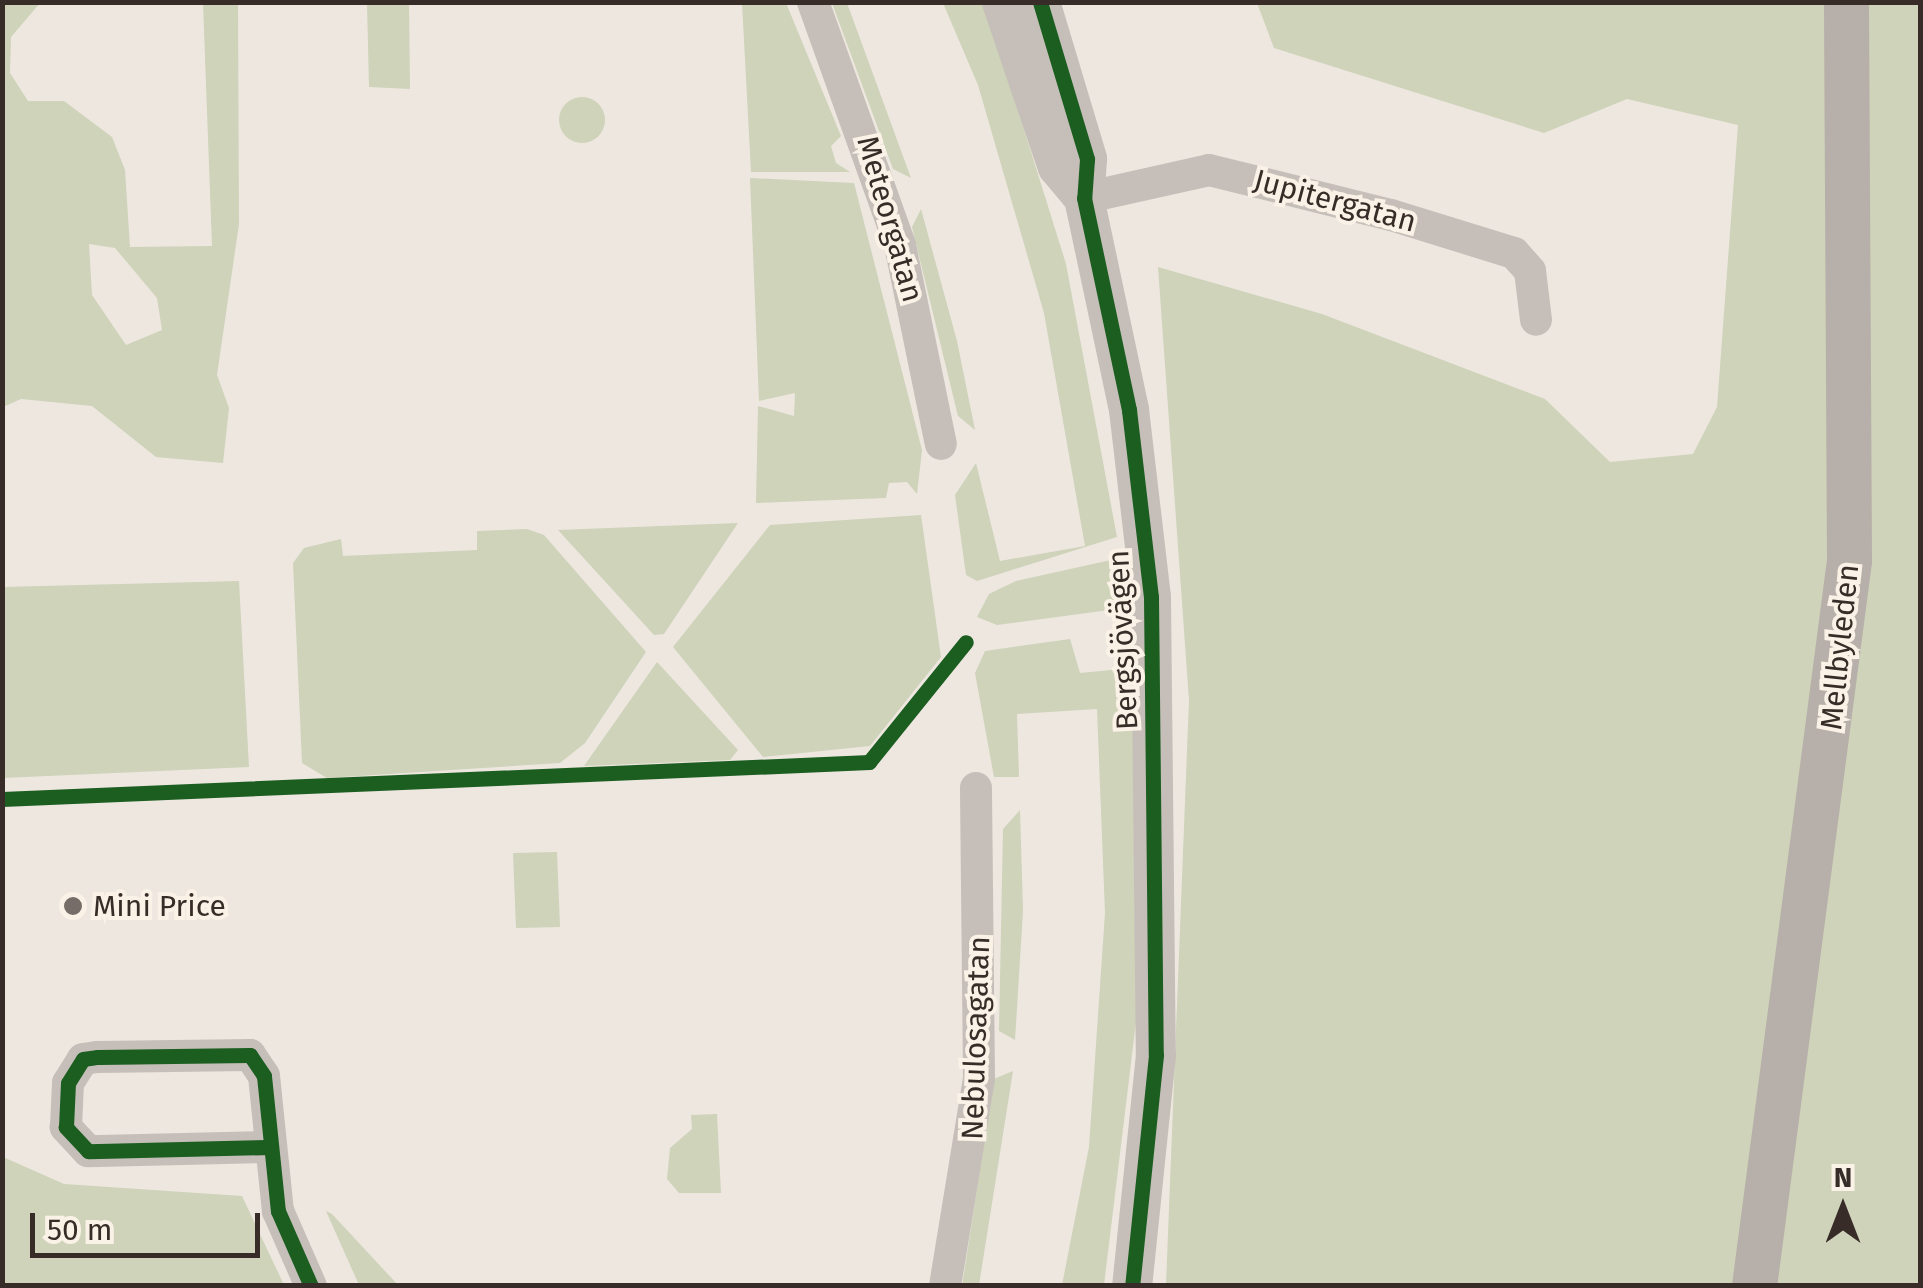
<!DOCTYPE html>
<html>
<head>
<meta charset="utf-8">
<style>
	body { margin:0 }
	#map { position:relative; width:1923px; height:1288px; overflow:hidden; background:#ede7e0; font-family:"Fira Sans",sans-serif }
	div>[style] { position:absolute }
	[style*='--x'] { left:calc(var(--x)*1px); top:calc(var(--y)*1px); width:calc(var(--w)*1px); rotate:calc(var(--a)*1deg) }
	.green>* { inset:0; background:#ced3b9 }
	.round { border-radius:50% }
	.minor>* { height:32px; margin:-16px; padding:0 16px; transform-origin:16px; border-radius:16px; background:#c6bfb9 }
	.tertiary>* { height:40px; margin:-20px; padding:0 20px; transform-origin:20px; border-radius:20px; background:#c6bfb9 }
	.secondary>* { height:45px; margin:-22.5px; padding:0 22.5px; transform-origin:22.5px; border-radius:22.5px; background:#b7afa9 }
	.cycleway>* { height:15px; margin:-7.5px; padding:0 7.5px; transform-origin:7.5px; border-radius:7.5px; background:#1b5e20 }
	.dots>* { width:28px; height:28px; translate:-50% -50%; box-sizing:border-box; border:5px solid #faf2e6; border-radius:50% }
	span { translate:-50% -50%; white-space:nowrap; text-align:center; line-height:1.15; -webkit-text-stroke:8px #faf2e6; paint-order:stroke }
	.street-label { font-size:30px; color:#372c27 }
	.poi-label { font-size:30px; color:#372c27 }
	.left { translate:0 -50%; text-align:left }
	.frame { position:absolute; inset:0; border:5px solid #372c27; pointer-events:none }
	.north { position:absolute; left:1793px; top:1158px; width:100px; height:100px; -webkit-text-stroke:8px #faf2e6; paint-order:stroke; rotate:0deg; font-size:28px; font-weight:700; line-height:40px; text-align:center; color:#372c27 }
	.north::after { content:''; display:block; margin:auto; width:35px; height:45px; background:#372c27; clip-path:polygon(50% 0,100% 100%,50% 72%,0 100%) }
	.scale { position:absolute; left:30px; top:1213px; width:230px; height:45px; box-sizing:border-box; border:5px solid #372c27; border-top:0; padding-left:12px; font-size:30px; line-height:35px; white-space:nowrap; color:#372c27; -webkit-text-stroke:8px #faf2e6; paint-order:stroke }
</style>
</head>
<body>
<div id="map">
	<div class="green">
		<i style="clip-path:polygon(evenodd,3px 2px,40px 3px,11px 37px,10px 73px,28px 101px,64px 101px,112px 137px,125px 170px,130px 247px,212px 246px,203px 3px,238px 3px,239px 224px,217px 375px,229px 408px,223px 463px,156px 457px,92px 406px,21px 399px,3px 407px,3px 2px,89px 244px,115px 248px,157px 298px,162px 330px,126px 345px,92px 295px,89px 244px)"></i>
		<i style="clip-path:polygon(367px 3px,409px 3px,410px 89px,369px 87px)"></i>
		<i style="clip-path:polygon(742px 3px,786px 3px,841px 136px,831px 146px,836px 163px,850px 172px,751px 172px)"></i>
		<i style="clip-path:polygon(832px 3px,847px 3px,911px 178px,893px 169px)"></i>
		<i style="clip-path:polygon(943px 3px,982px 3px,1008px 78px,1066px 264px,1117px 537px,977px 581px,966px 575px,955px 495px,976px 463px,1000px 561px,1085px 546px,1044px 313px,978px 85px)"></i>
		<i style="clip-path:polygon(1257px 3px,1920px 3px,1920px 1285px,1166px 1285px,1189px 700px,1158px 267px,1322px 314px,1545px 399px,1610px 462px,1693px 454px,1717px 407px,1738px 125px,1627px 99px,1544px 133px,1274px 48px)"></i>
		<i class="round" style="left:559px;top:97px;width:46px;height:46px"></i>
		<i style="clip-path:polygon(750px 178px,854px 183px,922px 450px,917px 494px,907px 482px,889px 483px,886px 498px,756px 503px,758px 406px,794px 416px,795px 393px,759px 401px)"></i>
		<i style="clip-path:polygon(921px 209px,957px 341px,975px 430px,958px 416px,912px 227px)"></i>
		<i style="clip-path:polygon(921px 515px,941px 657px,870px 746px,763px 757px,673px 647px,770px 525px)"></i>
		<i style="clip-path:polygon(738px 523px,664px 634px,654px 635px,558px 530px)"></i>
		<i style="clip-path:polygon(527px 529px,544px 535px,646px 652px,585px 743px,560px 763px,327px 778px,302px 763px,293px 563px,304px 548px,341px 539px,343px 556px,477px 550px,477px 531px)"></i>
		<i style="clip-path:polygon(1120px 558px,1124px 608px,997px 625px,977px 617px,989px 594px,1016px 581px)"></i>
		<i style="clip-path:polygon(239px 581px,249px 767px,3px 778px,3px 587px)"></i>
		<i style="clip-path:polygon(1070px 639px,1080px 673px,1122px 669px,1133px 693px,1136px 1022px,1104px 1285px,1062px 1285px,1089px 1147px,1105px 913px,1097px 709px,1017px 714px,1019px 777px,994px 777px,975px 673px,985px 651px)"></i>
		<i style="clip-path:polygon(657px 662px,738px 750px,730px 760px,584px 766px)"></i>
		<i style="clip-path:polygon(1020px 810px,1023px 911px,1015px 1040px,999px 1031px,1003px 829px)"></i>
		<i style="clip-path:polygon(557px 852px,560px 927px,516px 928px,513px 853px)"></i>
		<i style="clip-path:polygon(1013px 1071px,979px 1285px,962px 1286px,994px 1079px)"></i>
		<i style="clip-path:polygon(717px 1114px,721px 1193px,679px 1193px,667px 1179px,670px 1148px,692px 1129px,691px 1115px)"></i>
		<i style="clip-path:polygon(3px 1157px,64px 1184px,242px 1196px,284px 1285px,3px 1285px)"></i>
		<i style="clip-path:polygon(326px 1211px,332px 1214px,398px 1285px,359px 1285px)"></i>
	</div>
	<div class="minor">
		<i style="--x:813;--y:2;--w:258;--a:70.3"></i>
		<i style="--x:900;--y:245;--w:203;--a:78.4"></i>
		<i style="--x:1084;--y:198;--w:128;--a:-12.6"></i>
		<i style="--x:1209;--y:170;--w:187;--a:13.9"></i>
		<i style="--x:1391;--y:215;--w:129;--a:17.2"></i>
		<i style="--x:1514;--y:253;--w:24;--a:48"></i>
		<i style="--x:1530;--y:271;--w:49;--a:83"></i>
		<i style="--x:270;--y:1147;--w:182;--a:178.7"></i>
		<i style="--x:88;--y:1151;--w:33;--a:-133"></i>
		<i style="--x:66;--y:1127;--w:44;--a:-87.4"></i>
		<i style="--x:68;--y:1083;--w:28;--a:-58"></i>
		<i style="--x:83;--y:1059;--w:15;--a:-8"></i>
		<i style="--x:98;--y:1057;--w:152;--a:-0.8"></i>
		<i style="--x:250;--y:1055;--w:25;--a:56"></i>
		<i style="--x:264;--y:1076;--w:136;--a:84.1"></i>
		<i style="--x:278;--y:1211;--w:82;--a:66.3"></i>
		<i style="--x:945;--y:1286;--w:211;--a:-80.7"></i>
		<i style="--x:979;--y:1078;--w:290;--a:-90.6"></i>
	</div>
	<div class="tertiary">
		<i style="--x:1002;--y:2;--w:174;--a:71.3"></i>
		<i style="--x:1058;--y:167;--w:40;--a:50"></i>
		<i style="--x:1040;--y:2;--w:164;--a:73.3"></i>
		<i style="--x:1087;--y:159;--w:39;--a:94"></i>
		<i style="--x:1084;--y:198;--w:217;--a:78"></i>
		<i style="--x:1129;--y:410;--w:188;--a:83.3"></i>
		<i style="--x:1151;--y:597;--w:458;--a:89.4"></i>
		<i style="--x:1156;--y:1055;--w:232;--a:95.9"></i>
	</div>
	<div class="secondary">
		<i style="--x:1754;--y:1286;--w:732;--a:-82.54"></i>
		<i style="--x:1849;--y:560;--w:558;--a:-90.31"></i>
	</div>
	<div class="cycleway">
		<i style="--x:1040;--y:2;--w:164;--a:73.3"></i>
		<i style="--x:1087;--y:159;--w:39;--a:94"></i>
		<i style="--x:1084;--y:198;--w:217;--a:78"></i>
		<i style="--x:1129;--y:410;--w:188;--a:83.3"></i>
		<i style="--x:1151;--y:597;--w:458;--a:89.4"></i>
		<i style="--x:1156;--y:1055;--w:232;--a:95.9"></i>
		<i style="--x:2;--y:799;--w:868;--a:-2.44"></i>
		<i style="--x:869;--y:762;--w:154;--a:-51.1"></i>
		<i style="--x:270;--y:1147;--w:182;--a:178.7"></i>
		<i style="--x:88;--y:1151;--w:33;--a:-133"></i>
		<i style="--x:66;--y:1127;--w:44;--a:-87.4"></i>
		<i style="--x:68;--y:1083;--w:28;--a:-58"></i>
		<i style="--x:83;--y:1059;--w:15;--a:-8"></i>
		<i style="--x:98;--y:1057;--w:152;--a:-0.8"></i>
		<i style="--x:250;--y:1055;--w:25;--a:56"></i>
		<i style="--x:264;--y:1076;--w:136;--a:84.1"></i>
		<i style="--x:278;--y:1211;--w:82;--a:66.3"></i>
	</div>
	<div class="dots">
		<i style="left:73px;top:906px;background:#776d68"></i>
	</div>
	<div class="street-label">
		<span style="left:1335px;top:201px;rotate:15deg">Jupitergatan</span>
		<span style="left:890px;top:219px;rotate:74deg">Meteorgatan</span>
		<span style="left:1123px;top:640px;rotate:-93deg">Bergsjövägen</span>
		<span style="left:1840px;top:647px;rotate:-84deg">Mellbyleden</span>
		<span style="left:976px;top:1038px;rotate:-88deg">Nebulosagatan</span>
	</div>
	<div class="poi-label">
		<span class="left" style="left:93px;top:906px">Mini Price</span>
	</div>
	<div class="frame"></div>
	<div class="north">N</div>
	<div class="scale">50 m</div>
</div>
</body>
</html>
